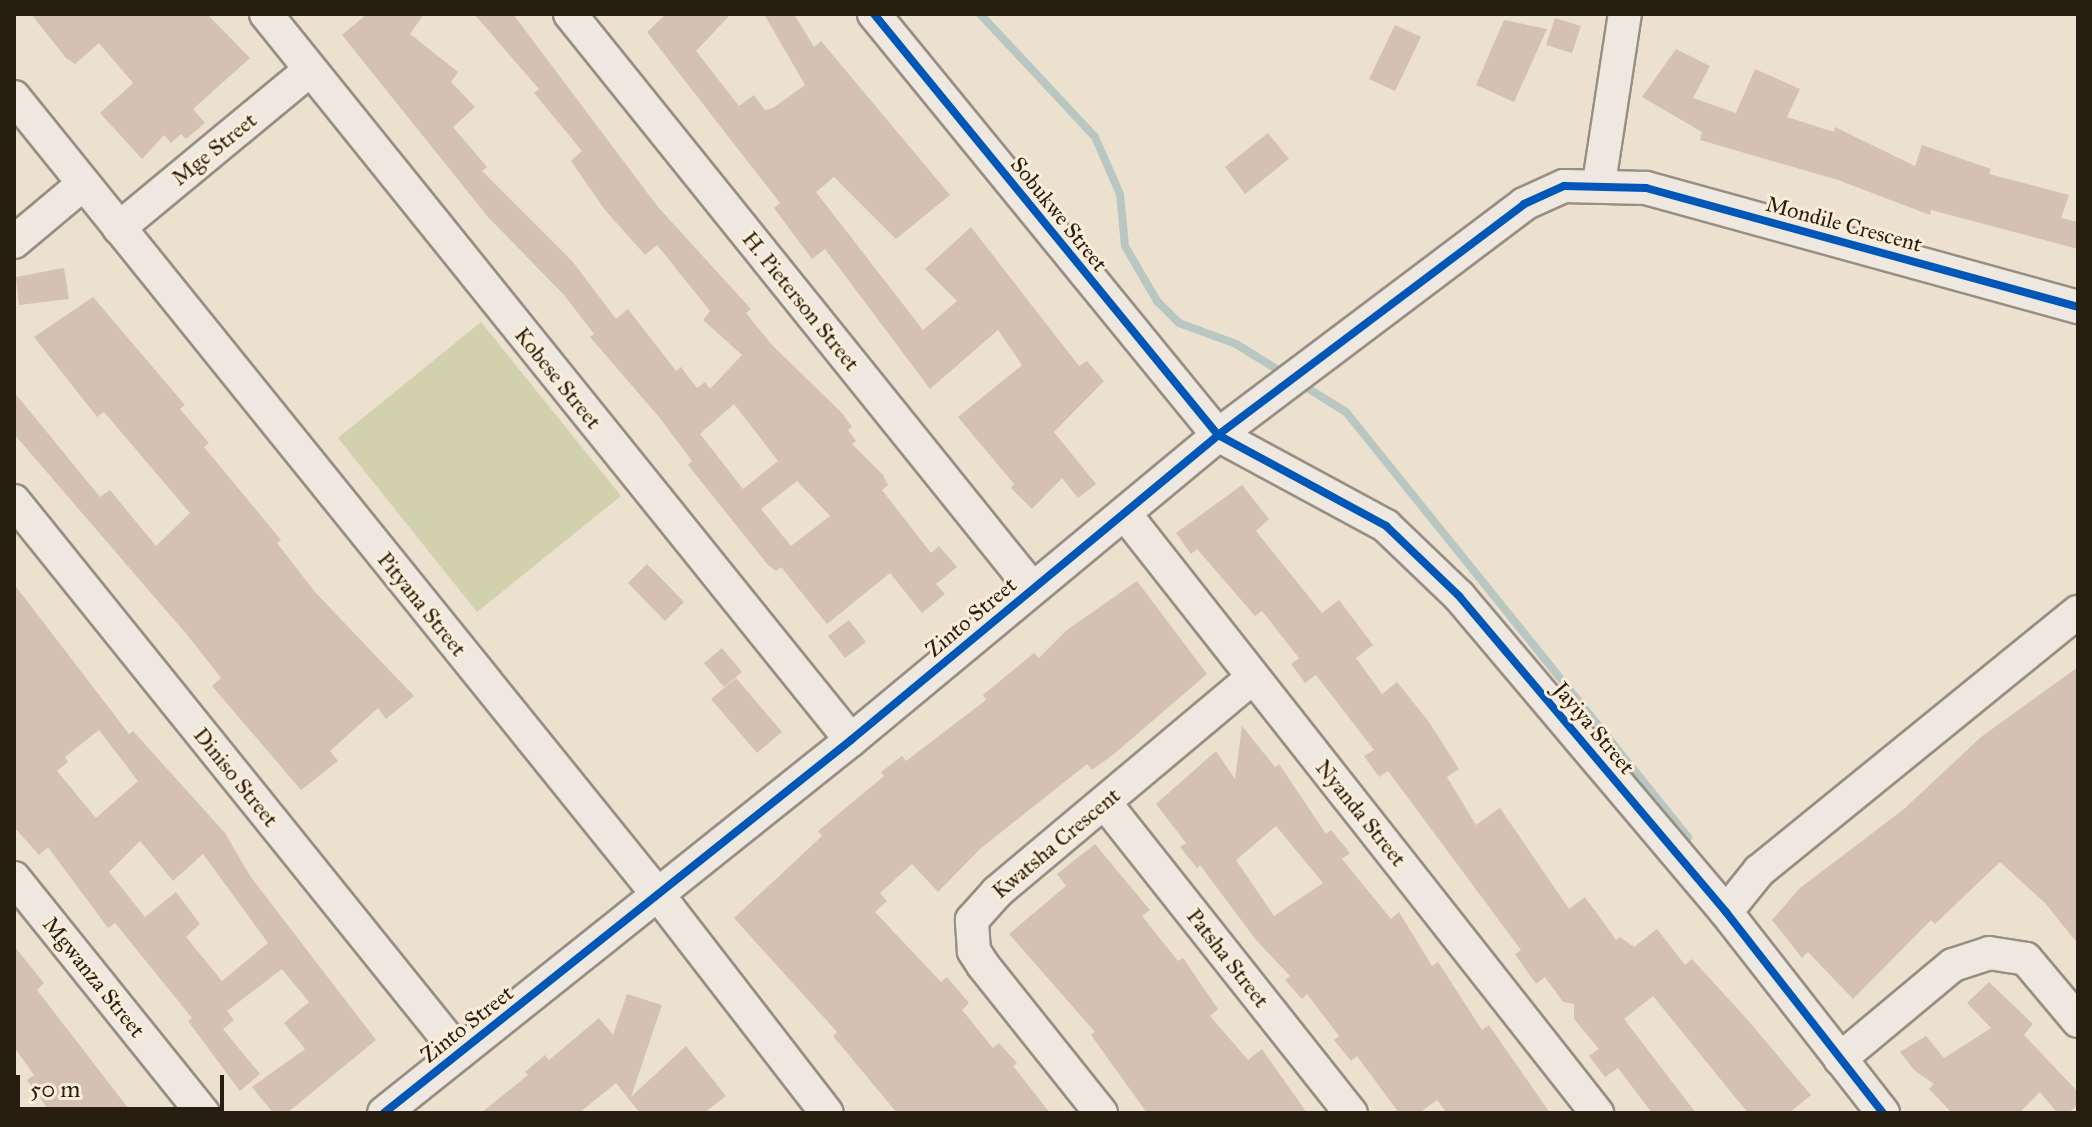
<!DOCTYPE html>
<html>
<head>
<meta charset="utf-8">
<style>
	body { margin:0 }
	#map { position:relative; width:2092px; height:1127px; overflow:hidden; background:#ece0ce; font-family:"IM FELL Great Primer",serif }
	div>[style] { position:absolute }
	[style*='--x'] { left:calc(var(--x)*1px); top:calc(var(--y)*1px); width:calc(var(--w)*1px); rotate:calc(var(--a)*1deg) }
	.green>* { inset:0; background:#d1d1ae }
	.stream>* { height:8px; margin:-4px; padding:0 4px; transform-origin:4px; border-radius:4px; background:#b9c7c2 }
	.building>* { inset:0; background:#d4c1b4 }
	.roads { filter:drop-shadow(2px 0 #978f83) drop-shadow(-2px 0 #978f83) drop-shadow(0 2px #978f83) drop-shadow(0 -2px #978f83) }
	.street>* { height:32px; margin:-16px; padding:0 16px; transform-origin:16px; border-radius:16px; background:#efe8e0 }
	.cycleway>* { height:8px; margin:-4px; padding:0 4px; transform-origin:4px; border-radius:4px; background:#0057b8 }
	span { translate:-50% -50%; white-space:nowrap; text-align:center; line-height:1.15; -webkit-text-stroke:6px #fbedd7; paint-order:stroke }
	.street-label { font-size:22px; color:#271d10 }
	.frame { position:absolute; inset:0; border:16px solid #271d10; pointer-events:none }
	.scale { position:absolute; left:16px; top:1075px; width:208px; height:36px; box-sizing:border-box; border:4px solid #271d10; border-top:0; padding-left:10px; font-size:24px; line-height:28px; white-space:nowrap; color:#271d10; -webkit-text-stroke:6px #fbedd7; paint-order:stroke }
</style>
</head>
<body>
<div id="map">
	<div class="green">
		<i style="clip-path:polygon(481px 322px,621px 496px,477px 612px,338px 438px)"></i>
	</div>
	<div class="stream">
		<i style="--x:980;--y:14;--w:168;--a:46.9"></i>
		<i style="--x:1095;--y:137;--w:62;--a:66.3"></i>
		<i style="--x:1120;--y:194;--w:52;--a:84.5"></i>
		<i style="--x:1125;--y:246;--w:64;--a:59.8"></i>
		<i style="--x:1157;--y:301;--w:31;--a:45"></i>
		<i style="--x:1179;--y:323;--w:61;--a:20.2"></i>
		<i style="--x:1236;--y:344;--w:59;--a:31.8"></i>
		<i style="--x:1301;--y:384;--w:53;--a:31.9"></i>
		<i style="--x:1346;--y:412;--w:546;--a:51.18"></i>
	</div>
	<div class="building">
		<i style="clip-path:polygon(31px 14px,207px 14px,250px 58px,193px 109px,205px 123px,186px 139px,181px 134px,171px 143px,164px 135px,142px 159px,100px 113px,133px 83px,99px 43px,75px 64px,66px 58px)"></i>
		<i style="clip-path:polygon(evenodd,367px 14px,424px 14px,410px 34px,458px 72px,451px 82px,475px 107px,453px 127px,487px 167px,482px 171px,573px 262px,616px 319px,628px 309px,676px 371px,681px 367px,697px 388px,705px 382px,710px 389px,742px 355px,703px 320px,710px 311px,657px 245px,645px 255px,605px 210px,571px 161px,582px 151px,534px 93px,539px 89px,474px 14px,513px 14px,658px 207px,751px 309px,746px 313px,772px 345px,842px 413px,852px 427px,848px 430px,856px 441px,852px 444px,883px 475px,888px 485px,882px 490px,931px 553px,939px 546px,957px 567px,936px 584px,945px 594px,922px 613px,890px 573px,827px 624px,781px 567px,776px 571px,768px 565px,688px 465px,692px 461px,659px 417px,590px 337px,594px 334px,564px 295px,488px 217px,342px 35px,367px 14px,734px 404px,778px 461px,743px 489px,700px 434px,734px 404px,367px 14px,797px 481px,830px 516px,791px 546px,761px 509px,797px 481px)"></i>
		<i style="clip-path:polygon(666px 14px,731px 14px,696px 51px,739px 106px,754px 95px,765px 110px,773px 108px,805px 85px,764px 14px,794px 14px,814px 47px,821px 41px,950px 195px,896px 239px,834px 177px,816px 192px,923px 330px,957px 301px,925px 269px,971px 227px,1079px 366px,1087px 361px,1104px 381px,1054px 432px,1096px 484px,1078px 498px,1062px 478px,1032px 509px,1011px 488px,1014px 484px,958px 417px,1022px 365px,998px 330px,930px 389px,825px 249px,812px 259px,774px 208px,780px 203px,647px 32px)"></i>
		<i style="clip-path:polygon(1555px 18px,1581px 26px,1572px 53px,1546px 45px)"></i>
		<i style="clip-path:polygon(1504px 20px,1547px 29px,1514px 102px,1476px 85px)"></i>
		<i style="clip-path:polygon(1395px 25px,1421px 37px,1395px 91px,1369px 79px)"></i>
		<i style="clip-path:polygon(1676px 49px,1710px 66px,1693px 98px,1736px 113px,1755px 69px,1800px 89px,1787px 117px,1834px 132px,1835px 127px,1915px 166px,1922px 145px,1991px 169px,1989px 174px,2069px 195px,2061px 218px,2078px 222px,2078px 249px,1931px 210px,1930px 215px,1838px 180px,1700px 140px,1702px 132px,1642px 97px)"></i>
		<i style="clip-path:polygon(1268px 133px,1289px 159px,1245px 194px,1225px 167px)"></i>
		<i style="clip-path:polygon(64px 268px,69px 299px,19px 305px,16px 277px)"></i>
		<i style="clip-path:polygon(93px 297px,185px 405px,180px 409px,209px 443px,204px 447px,281px 540px,277px 543px,315px 592px,414px 696px,386px 719px,378px 708px,330px 751px,338px 761px,301px 790px,212px 686px,221px 678px,188px 636px,14px 434px,14px 392px,100px 497px,110px 490px,156px 546px,190px 513px,104px 412px,97px 417px,34px 337px)"></i>
		<i style="clip-path:polygon(1242px 485px,1269px 519px,1256px 531px,1322px 613px,1339px 600px,1373px 645px,1356px 658px,1382px 694px,1397px 682px,1429px 722px,1459px 769px,1447px 777px,1476px 825px,1500px 808px,1569px 909px,1585px 897px,1616px 940px,1620px 937px,1634px 947px,1657px 929px,1685px 965px,1692px 959px,1746px 1018px,1811px 1095px,1789px 1113px,1748px 1113px,1653px 996px,1624px 1019px,1696px 1113px,1652px 1113px,1618px 1068px,1605px 1077px,1589px 1056px,1599px 1049px,1574px 1019px,1574px 1004px,1563px 1002px,1545px 977px,1536px 984px,1515px 954px,1521px 950px,1388px 771px,1379px 777px,1364px 756px,1374px 750px,1316px 675px,1305px 683px,1291px 664px,1299px 658px,1262px 611px,1255px 616px,1197px 549px,1191px 554px,1176px 533px)"></i>
		<i style="clip-path:polygon(647px 564px,684px 602px,665px 621px,628px 583px)"></i>
		<i style="clip-path:polygon(1137px 581px,1207px 674px,1114px 754px,1092px 770px,1087px 764px,980px 849px,938px 892px,912px 864px,880px 893px,887px 901px,875px 912px,941px 982px,947px 977px,969px 1003px,962px 1010px,993px 1048px,999px 1043px,1017px 1063px,1013px 1066px,1050px 1113px,897px 1113px,833px 1036px,837px 1032px,734px 918px,822px 836px,818px 831px,884px 776px,881px 772px,902px 756px,906px 761px,986px 700px,983px 695px,1034px 653px,1039px 658px,1067px 630px)"></i>
		<i style="clip-path:polygon(evenodd,14px 584px,129px 734px,133px 731px,225px 833px,250px 876px,376px 1040px,287px 1113px,273px 1113px,252px 1087px,305px 1049px,284px 1023px,309px 1002px,282px 969px,227px 1011px,234px 1020px,223px 1029px,260px 1074px,240px 1091px,188px 1021px,192px 1018px,115px 923px,108px 928px,48px 847px,39px 855px,14px 827px,14px 584px,99px 730px,138px 781px,96px 818px,57px 771px,68px 762px,65px 757px,99px 730px,14px 584px,140px 841px,173px 881px,203px 854px,268px 943px,222px 981px,186px 937px,200px 924px,176px 892px,145px 917px,109px 872px,140px 841px)"></i>
		<i style="clip-path:polygon(849px 620px,866px 642px,845px 658px,828px 636px)"></i>
		<i style="clip-path:polygon(722px 648px,742px 672px,724px 687px,704px 663px)"></i>
		<i style="clip-path:polygon(2078px 667px,2078px 944px,2045px 903px,2000px 862px,1935px 924px,1931px 920px,1853px 999px,1808px 952px,1802px 958px,1772px 920px,1800px 888px,1904px 809px,1981px 737px)"></i>
		<i style="clip-path:polygon(736px 678px,782px 732px,757px 753px,711px 699px)"></i>
		<i style="clip-path:polygon(evenodd,1242px 726px,1275px 767px,1279px 764px,1326px 834px,1331px 830px,1350px 853px,1342px 859px,1391px 919px,1399px 912px,1432px 966px,1438px 962px,1482px 1030px,1489px 1025px,1550px 1113px,1447px 1113px,1437px 1100px,1419px 1113px,1399px 1113px,1357px 1056px,1351px 1061px,1334px 1040px,1339px 1036px,1307px 994px,1302px 999px,1285px 980px,1290px 976px,1256px 940px,1200px 865px,1197px 868px,1180px 847px,1186px 843px,1156px 804px,1216px 751px,1235px 779px,1242px 726px,1276px 826px,1323px 883px,1274px 916px,1236px 860px,1276px 826px)"></i>
		<i style="clip-path:polygon(1095px 844px,1150px 910px,1142px 916px,1178px 961px,1183px 958px,1218px 1009px,1210px 1016px,1248px 1060px,1262px 1049px,1307px 1113px,1147px 1113px,1091px 1035px,1095px 1032px,1009px 934px,1066px 886px,1057px 874px)"></i>
		<i style="clip-path:polygon(14px 946px,44px 983px,37px 990px,132px 1113px,51px 1113px,27px 1080px,34px 1075px,14px 1047px)"></i>
		<i style="clip-path:polygon(1989px 982px,2033px 1024px,2024px 1035px,2078px 1092px,2078px 1105px,2068px 1113px,2057px 1113px,2040px 1092px,2019px 1113px,1952px 1113px,1929px 1089px,1934px 1084px,1914px 1070px,1900px 1052px,1926px 1036px,1944px 1058px,1991px 1028px,1967px 1003px)"></i>
		<i style="clip-path:polygon(627px 994px,662px 1005px,631px 1097px,686px 1046px,726px 1096px,704px 1113px,640px 1113px,616px 1083px,579px 1113px,481px 1113px,528px 1075px,525px 1072px,545px 1055px,549px 1060px,599px 1018px,613px 1035px)"></i>
	</div>
	<div class="roads">
		<div class="street">
			<i style="--x:266;--y:14;--w:932;--a:51.14"></i>
			<i style="--x:570;--y:14;--w:737;--a:51.17"></i>
			<i style="--x:874;--y:14;--w:544;--a:50.75"></i>
			<i style="--x:1218;--y:435;--w:191;--a:28.4"></i>
			<i style="--x:1386;--y:526;--w:101;--a:43.8"></i>
			<i style="--x:1459;--y:596;--w:414;--a:49.8"></i>
			<i style="--x:1726;--y:912;--w:255;--a:52"></i>
			<i style="--x:14;--y:97;--w:1027;--a:51.09"></i>
			<i style="--x:659;--y:896;--w:274;--a:52.3"></i>
			<i style="--x:1599;--y:183;--w:171;--a:-81.3"></i>
			<i style="--x:119;--y:228;--w:248;--a:-39.6"></i>
			<i style="--x:14;--y:242;--w:90;--a:-40"></i>
			<i style="--x:14;--y:501;--w:709;--a:51.13"></i>
			<i style="--x:1125;--y:514;--w:763;--a:51.76"></i>
			<i style="--x:1105;--y:803;--w:396;--a:51.6"></i>
			<i style="--x:14;--y:878;--w:302;--a:51.2"></i>
			<i style="--x:1726;--y:912;--w:53;--a:-51.2"></i>
			<i style="--x:1759;--y:871;--w:411;--a:-39.1"></i>
			<i style="--x:1840;--y:1059;--w:147;--a:-39.8"></i>
			<i style="--x:1953;--y:965;--w:38;--a:-18"></i>
			<i style="--x:1989;--y:953;--w:37;--a:9"></i>
			<i style="--x:2026;--y:959;--w:81;--a:50"></i>
			<i style="--x:384;--y:1113;--w:598;--a:-38.61"></i>
			<i style="--x:851;--y:740;--w:477;--a:-39.7"></i>
			<i style="--x:1218;--y:435;--w:383;--a:-37"></i>
			<i style="--x:1524;--y:204;--w:44;--a:-24.2"></i>
			<i style="--x:1564;--y:186;--w:82;--a:1.4"></i>
			<i style="--x:1646;--y:188;--w:448;--a:15.4"></i>
			<i style="--x:1101;--y:1113;--w:189;--a:-128.6"></i>
			<i style="--x:983;--y:965;--w:17;--a:-123"></i>
			<i style="--x:974;--y:951;--w:31;--a:-94"></i>
			<i style="--x:972;--y:920;--w:38;--a:-48"></i>
			<i style="--x:997;--y:892;--w:331;--a:-40"></i>
		</div>
	</div>
	<div class="cycleway">
		<i style="--x:874;--y:14;--w:544;--a:50.75"></i>
		<i style="--x:1218;--y:435;--w:191;--a:28.4"></i>
		<i style="--x:1386;--y:526;--w:101;--a:43.8"></i>
		<i style="--x:1459;--y:596;--w:414;--a:49.8"></i>
		<i style="--x:1726;--y:912;--w:255;--a:52"></i>
		<i style="--x:384;--y:1113;--w:598;--a:-38.61"></i>
		<i style="--x:851;--y:740;--w:477;--a:-39.7"></i>
		<i style="--x:1218;--y:435;--w:383;--a:-37"></i>
		<i style="--x:1524;--y:204;--w:44;--a:-24.2"></i>
		<i style="--x:1564;--y:186;--w:82;--a:1.4"></i>
		<i style="--x:1646;--y:188;--w:448;--a:15.4"></i>
	</div>
	<div class="street-label">
		<span style="left:214px;top:149px;rotate:-39deg">Mge Street</span>
		<span style="left:1059px;top:214px;rotate:51deg">Sobukwe Street</span>
		<span style="left:1844px;top:224px;rotate:15deg">Mondile Crescent</span>
		<span style="left:801px;top:301px;rotate:51deg">H. Pieterson Street</span>
		<span style="left:558px;top:378px;rotate:51deg">Kobese Street</span>
		<span style="left:422px;top:604px;rotate:51deg">Pityana Street</span>
		<span style="left:971px;top:617px;rotate:-40deg">Zinto Street</span>
		<span style="left:1594px;top:728px;rotate:50deg">Jayiya Street</span>
		<span style="left:236px;top:777px;rotate:51deg">Diniso Street</span>
		<span style="left:1361px;top:813px;rotate:51deg">Nyanda Street</span>
		<span style="left:1056px;top:843px;rotate:-40deg">Kwatsha Crescent</span>
		<span style="left:1228px;top:958px;rotate:52deg">Patsha Street</span>
		<span style="left:94px;top:977px;rotate:51deg">Mgwanza Street</span>
		<span style="left:467px;top:1024px;rotate:-38deg">Zinto Street</span>
	</div>
	<div class="frame"></div>
	<div class="scale">50 m</div>
</div>
</body>
</html>
